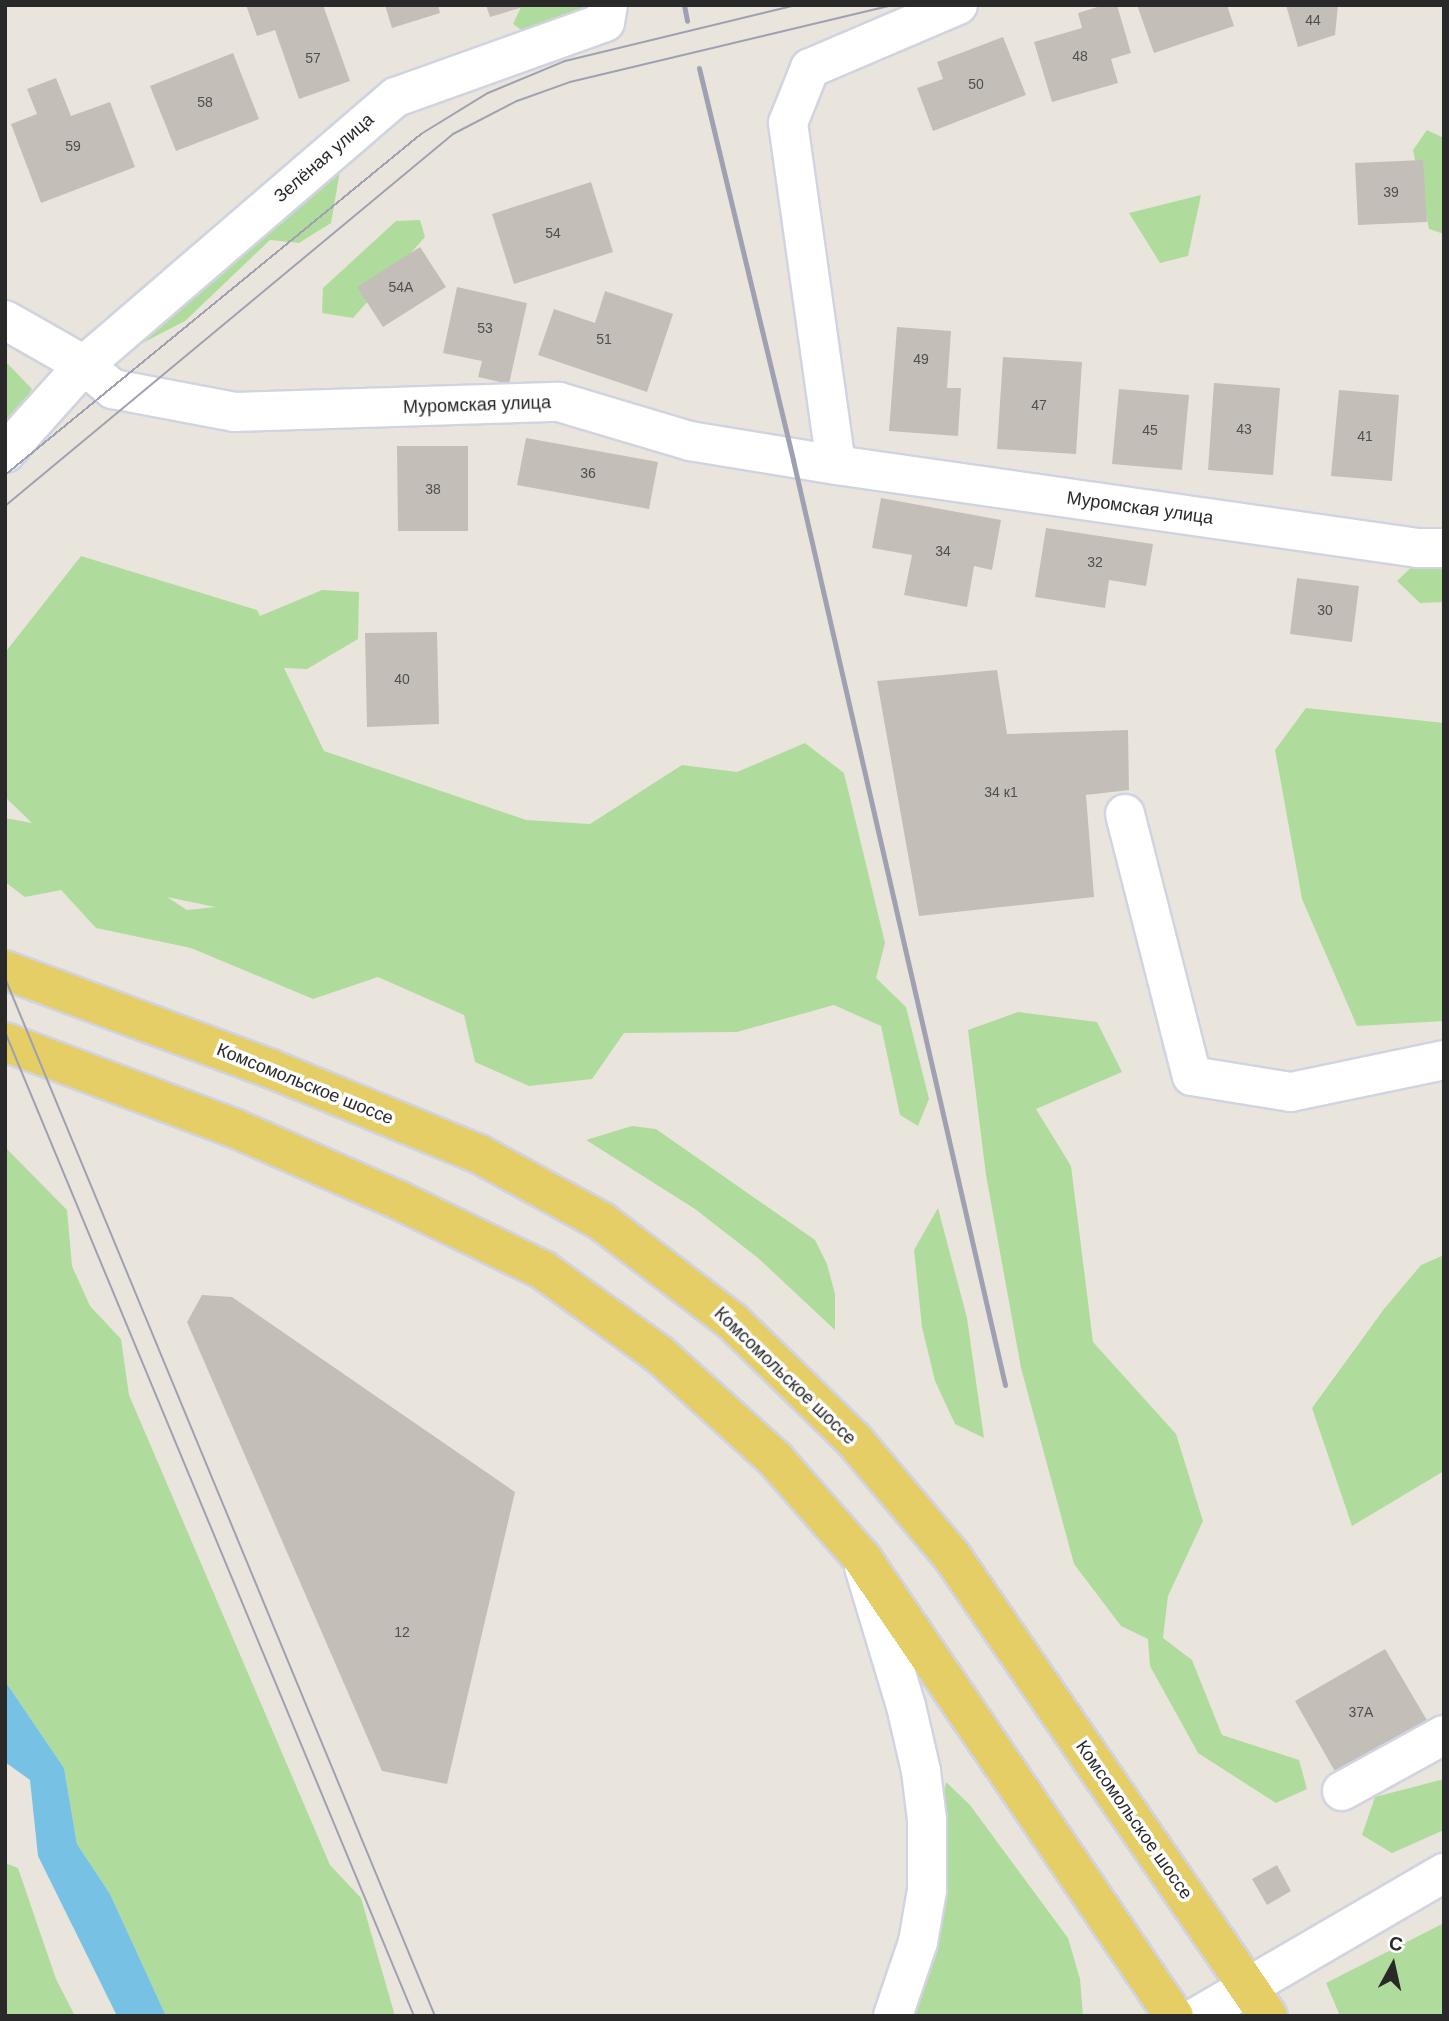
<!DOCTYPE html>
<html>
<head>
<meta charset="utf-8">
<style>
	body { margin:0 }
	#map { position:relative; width:1449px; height:2021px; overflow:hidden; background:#eae5dc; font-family:Helvetica,sans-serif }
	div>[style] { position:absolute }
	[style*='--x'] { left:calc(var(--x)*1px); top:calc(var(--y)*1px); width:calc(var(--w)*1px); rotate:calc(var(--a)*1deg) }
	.green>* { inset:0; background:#afdc9c }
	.water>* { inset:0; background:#77c1e4 }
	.building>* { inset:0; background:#c3beb8 }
	.roads { filter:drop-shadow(2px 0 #d1d3e1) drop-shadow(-2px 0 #d1d3e1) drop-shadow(0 2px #d1d3e1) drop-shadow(0 -2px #d1d3e1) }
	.minor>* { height:38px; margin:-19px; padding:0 19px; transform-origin:19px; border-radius:19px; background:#fff }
	.major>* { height:38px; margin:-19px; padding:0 19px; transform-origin:19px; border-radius:19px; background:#e5ce66 }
	.tram>* { height:2px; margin:-1px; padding:0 1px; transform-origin:1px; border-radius:1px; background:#9fa1b2 }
	.rail>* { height:5px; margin:-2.5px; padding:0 2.5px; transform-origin:2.5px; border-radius:2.5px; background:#9fa1b2 }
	span { translate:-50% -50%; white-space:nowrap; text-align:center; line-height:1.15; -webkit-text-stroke:7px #fff; paint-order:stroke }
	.number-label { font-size:14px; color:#504e4d }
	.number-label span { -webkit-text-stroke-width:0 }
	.street-label { font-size:18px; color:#292929 }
	.frame { position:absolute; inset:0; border:7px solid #292929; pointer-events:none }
	.north { position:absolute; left:1358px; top:1930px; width:70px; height:70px; -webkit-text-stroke:5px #fff; paint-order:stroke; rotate:8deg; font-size:19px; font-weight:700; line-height:28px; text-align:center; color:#292929 }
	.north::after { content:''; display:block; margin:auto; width:24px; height:32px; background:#292929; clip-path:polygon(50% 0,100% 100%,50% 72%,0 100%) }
</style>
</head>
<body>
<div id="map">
	<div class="green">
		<i style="clip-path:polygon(522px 5px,592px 5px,587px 19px,534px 39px,513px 24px)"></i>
		<i style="clip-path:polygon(1427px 130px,1444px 138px,1444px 234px,1429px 229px,1413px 150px)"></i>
		<i style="clip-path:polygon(305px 168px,340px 171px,331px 223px,299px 243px,270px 240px,185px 321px,129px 350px)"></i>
		<i style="clip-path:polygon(1201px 195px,1188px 256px,1160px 263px,1129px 213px)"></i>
		<i style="clip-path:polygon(420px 220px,425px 237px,353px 318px,322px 313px,323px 288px,396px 221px)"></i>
		<i style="clip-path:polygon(5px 361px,32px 389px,5px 438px)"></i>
		<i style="clip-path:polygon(evenodd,81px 556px,257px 610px,260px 616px,322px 590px,359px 592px,358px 639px,307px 669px,284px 668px,324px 751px,526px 820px,590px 824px,682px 765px,737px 772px,805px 743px,844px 773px,885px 943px,876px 978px,906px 1007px,929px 1099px,918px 1126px,900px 1115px,881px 1026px,834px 1005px,737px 1032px,624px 1033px,592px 1079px,529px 1086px,475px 1062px,464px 1015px,378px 977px,313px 999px,191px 948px,96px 928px,61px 890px,25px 897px,5px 882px,5px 818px,32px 823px,5px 797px,7px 650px,81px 556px,167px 897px,215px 907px,216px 907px,187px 910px,167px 897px)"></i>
		<i style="clip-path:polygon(1422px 557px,1444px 557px,1444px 602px,1420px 603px,1397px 581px)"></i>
		<i style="clip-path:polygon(1306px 708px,1444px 723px,1444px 1021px,1357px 1026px,1302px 899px,1275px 750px)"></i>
		<i style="clip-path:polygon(1018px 1012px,1097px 1022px,1122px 1072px,1036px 1109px,1071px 1166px,1093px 1342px,1176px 1434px,1203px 1521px,1168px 1596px,1163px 1638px,1192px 1660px,1222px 1735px,1299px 1760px,1307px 1789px,1276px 1803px,1198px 1753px,1150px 1666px,1148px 1639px,1121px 1626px,1074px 1564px,1021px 1368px,986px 1175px,968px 1030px)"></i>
		<i style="clip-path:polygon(632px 1126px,656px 1129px,815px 1240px,827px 1264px,835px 1294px,835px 1330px,758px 1258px,695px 1209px,586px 1140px)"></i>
		<i style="clip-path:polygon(5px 1147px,67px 1210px,72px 1266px,90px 1306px,121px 1339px,129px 1395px,330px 1865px,361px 1898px,395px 2016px,166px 2016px,110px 1894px,77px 1844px,64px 1768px,5px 1681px)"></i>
		<i style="clip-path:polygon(938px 1208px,967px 1318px,984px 1438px,955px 1424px,935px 1381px,922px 1327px,914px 1250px)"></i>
		<i style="clip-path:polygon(1444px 1255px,1444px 1471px,1352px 1526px,1312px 1408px,1384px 1309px,1421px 1265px)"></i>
		<i style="clip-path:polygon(1444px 1779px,1444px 1830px,1392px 1853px,1362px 1835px,1375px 1797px)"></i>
		<i style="clip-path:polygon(946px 1782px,970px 1805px,1068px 1938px,1080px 1979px,1083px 2016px,915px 2016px,936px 1955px,947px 1891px,941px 1808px)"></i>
		<i style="clip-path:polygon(5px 1863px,18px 1868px,56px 1979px,75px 2016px,5px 2016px)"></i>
		<i style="clip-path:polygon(1444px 1923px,1444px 2016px,1340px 2016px,1326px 1983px)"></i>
	</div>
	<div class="water">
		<i style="clip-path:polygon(5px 1681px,64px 1768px,77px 1844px,110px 1894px,166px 2016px,117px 2016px,38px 1856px,30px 1780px,5px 1762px)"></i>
	</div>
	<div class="building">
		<i style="clip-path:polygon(246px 5px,323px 5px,350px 81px,299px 99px,275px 30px,257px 36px)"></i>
		<i style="clip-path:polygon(385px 5px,438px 5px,440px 13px,392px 28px)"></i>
		<i style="clip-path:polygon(486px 5px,526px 5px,526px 6px,490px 17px)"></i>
		<i style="clip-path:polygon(1104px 5px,1117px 5px,1131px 53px,1111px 59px,1118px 83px,1052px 102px,1034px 42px,1082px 28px,1078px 13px)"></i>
		<i style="clip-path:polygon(1137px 5px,1227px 5px,1234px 26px,1154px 53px)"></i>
		<i style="clip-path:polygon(1286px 5px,1338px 5px,1335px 35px,1298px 47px)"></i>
		<i style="clip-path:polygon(1003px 37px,1026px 95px,933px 131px,917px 88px,943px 79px,937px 62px)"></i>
		<i style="clip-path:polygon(233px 53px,259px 119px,176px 151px,150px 86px)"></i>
		<i style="clip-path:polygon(56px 78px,71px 116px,110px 102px,135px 167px,41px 203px,11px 124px,37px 114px,27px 89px)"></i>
		<i style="clip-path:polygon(1423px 160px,1427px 222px,1358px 225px,1355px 163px)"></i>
		<i style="clip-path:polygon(591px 182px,613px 252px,514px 284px,492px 214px)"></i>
		<i style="clip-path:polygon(420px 247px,446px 287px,383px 327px,357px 287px)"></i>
		<i style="clip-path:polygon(457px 287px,527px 303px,509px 384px,478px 377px,482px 361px,443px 353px)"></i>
		<i style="clip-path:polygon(605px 291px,673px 314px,647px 392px,538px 355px,554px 309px,595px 323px)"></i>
		<i style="clip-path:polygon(897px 327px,951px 331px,947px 388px,961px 388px,958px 436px,889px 431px)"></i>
		<i style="clip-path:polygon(1003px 357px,1082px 362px,1076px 454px,997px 449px)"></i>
		<i style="clip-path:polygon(1214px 383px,1280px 388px,1273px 475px,1208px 470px)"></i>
		<i style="clip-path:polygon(1119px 389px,1189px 395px,1182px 470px,1112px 464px)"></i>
		<i style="clip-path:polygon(1339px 390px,1399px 395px,1392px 481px,1331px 476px)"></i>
		<i style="clip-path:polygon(526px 438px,658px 462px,649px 509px,517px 485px)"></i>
		<i style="clip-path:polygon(397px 446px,468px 446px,468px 531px,398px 531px)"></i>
		<i style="clip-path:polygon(881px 498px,1001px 520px,992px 570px,974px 566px,967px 607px,904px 595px,912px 555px,872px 548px)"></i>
		<i style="clip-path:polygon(1046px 528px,1153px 544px,1146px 586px,1109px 580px,1105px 608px,1035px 597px)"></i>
		<i style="clip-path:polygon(1297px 578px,1359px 586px,1352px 642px,1290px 634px)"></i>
		<i style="clip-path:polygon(437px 632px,439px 724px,367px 727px,365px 633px)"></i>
		<i style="clip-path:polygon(997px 670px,1007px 734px,1128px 730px,1129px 790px,1086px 795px,1094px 897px,919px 916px,877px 681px)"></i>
		<i style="clip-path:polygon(202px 1295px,232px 1297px,515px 1492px,447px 1784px,382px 1771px,187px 1322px)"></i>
		<i style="clip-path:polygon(1385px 1649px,1428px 1722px,1337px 1775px,1295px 1701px)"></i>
		<i style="clip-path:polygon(1277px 1865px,1291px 1891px,1267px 1905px,1252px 1879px)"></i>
	</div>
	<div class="roads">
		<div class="minor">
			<i style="--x:958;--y:5;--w:161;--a:156.9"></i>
			<i style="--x:810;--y:68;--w:59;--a:111.8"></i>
			<i style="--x:788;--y:123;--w:345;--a:82"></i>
			<i style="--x:836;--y:465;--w:588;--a:8.12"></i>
			<i style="--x:1418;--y:548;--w:26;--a:0"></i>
			<i style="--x:5;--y:320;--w:91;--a:29.7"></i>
			<i style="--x:84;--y:365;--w:38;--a:40"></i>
			<i style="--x:113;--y:389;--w:124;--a:10.7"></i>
			<i style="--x:235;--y:412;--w:324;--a:-1.8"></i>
			<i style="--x:559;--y:402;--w:137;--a:16.6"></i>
			<i style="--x:690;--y:441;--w:148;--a:9.3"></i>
			<i style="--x:5;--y:453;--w:118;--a:-48.1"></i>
			<i style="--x:84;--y:365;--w:411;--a:-40.7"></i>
			<i style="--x:396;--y:97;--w:222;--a:-19.7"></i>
			<i style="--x:605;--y:22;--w:17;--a:-80"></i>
			<i style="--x:1125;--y:814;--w:270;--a:75.7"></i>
			<i style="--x:1192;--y:1076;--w:100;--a:9.2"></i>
			<i style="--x:1291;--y:1092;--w:156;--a:-11.8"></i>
			<i style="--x:864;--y:1567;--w:145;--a:73.2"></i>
			<i style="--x:906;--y:1706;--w:67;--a:77"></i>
			<i style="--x:921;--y:1771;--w:49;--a:83"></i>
			<i style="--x:927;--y:1820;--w:70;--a:90"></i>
			<i style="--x:927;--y:1890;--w:53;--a:99.8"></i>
			<i style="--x:918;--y:1942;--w:78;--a:108.7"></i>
			<i style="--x:1342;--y:1791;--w:116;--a:-28.8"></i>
			<i style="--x:1198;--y:2016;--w:285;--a:-30.2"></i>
		</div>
		<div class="major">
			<i style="--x:5;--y:970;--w:282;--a:20.4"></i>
			<i style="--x:269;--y:1068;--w:227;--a:22.3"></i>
			<i style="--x:479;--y:1154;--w:139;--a:28.8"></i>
			<i style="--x:601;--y:1221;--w:165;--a:37.4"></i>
			<i style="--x:732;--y:1321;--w:170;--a:44.3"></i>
			<i style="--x:854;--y:1440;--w:150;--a:49.9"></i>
			<i style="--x:951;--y:1555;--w:559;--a:55.49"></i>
			<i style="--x:5;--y:1042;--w:245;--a:20.6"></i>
			<i style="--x:234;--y:1128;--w:181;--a:23.7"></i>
			<i style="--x:400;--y:1201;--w:159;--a:25.8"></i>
			<i style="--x:543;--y:1270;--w:145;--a:36"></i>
			<i style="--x:660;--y:1355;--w:155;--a:42.1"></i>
			<i style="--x:775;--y:1459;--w:132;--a:48.7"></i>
			<i style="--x:862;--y:1558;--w:554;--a:55.74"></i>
		</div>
	</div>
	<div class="tram">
		<i style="--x:5;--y:475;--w:538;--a:-39.34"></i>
		<i style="--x:421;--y:134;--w:79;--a:-31.5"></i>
		<i style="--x:488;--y:93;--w:83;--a:-22.6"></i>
		<i style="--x:565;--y:61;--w:239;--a:-13.6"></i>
		<i style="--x:5;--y:506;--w:582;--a:-39.7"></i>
		<i style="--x:453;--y:134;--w:72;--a:-27.3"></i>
		<i style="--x:517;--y:101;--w:56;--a:-19.7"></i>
		<i style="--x:570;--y:82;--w:333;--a:-13.4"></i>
		<i style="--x:5;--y:978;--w:1124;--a:67.5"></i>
		<i style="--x:5;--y:1032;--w:1066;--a:67.43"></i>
	</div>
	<div class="rail">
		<i style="--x:684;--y:5;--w:16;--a:79"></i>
		<i style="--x:699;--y:68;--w:403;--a:76.5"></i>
		<i style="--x:793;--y:460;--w:949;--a:77.09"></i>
	</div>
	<div class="number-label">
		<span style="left:1313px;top:20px">44</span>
		<span style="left:1080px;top:56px">48</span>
		<span style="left:313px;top:58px">57</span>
		<span style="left:976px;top:84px">50</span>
		<span style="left:205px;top:102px">58</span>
		<span style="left:73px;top:146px">59</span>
		<span style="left:1391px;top:192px">39</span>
		<span style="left:553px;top:233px">54</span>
		<span style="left:401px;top:287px">54А</span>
		<span style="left:485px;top:328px">53</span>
		<span style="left:604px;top:339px">51</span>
		<span style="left:921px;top:359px">49</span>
		<span style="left:1039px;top:405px">47</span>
		<span style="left:1244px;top:429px">43</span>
		<span style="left:1150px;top:430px">45</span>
		<span style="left:1365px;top:436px">41</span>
		<span style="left:588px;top:473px">36</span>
		<span style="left:433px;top:489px">38</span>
		<span style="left:943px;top:551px">34</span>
		<span style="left:1095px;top:562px">32</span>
		<span style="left:1325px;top:610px">30</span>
		<span style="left:402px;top:679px">40</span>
		<span style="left:1001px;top:792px">34 к1</span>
		<span style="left:402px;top:1632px">12</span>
		<span style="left:1361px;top:1712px">37А</span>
	</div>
	<div class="street-label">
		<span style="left:324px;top:158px;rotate:-41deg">Зелёная улица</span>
		<span style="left:477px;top:405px;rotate:-2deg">Муромская улица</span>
		<span style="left:1140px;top:508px;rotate:8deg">Муромская улица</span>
		<span style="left:305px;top:1084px;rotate:22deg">Комсомольское шоссе</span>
		<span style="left:785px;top:1376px;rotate:44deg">Комсомольское шоссе</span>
		<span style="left:1134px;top:1820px;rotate:55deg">Комсомольское шоссе</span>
	</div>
	<div class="frame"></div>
	<div class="north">С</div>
</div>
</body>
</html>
